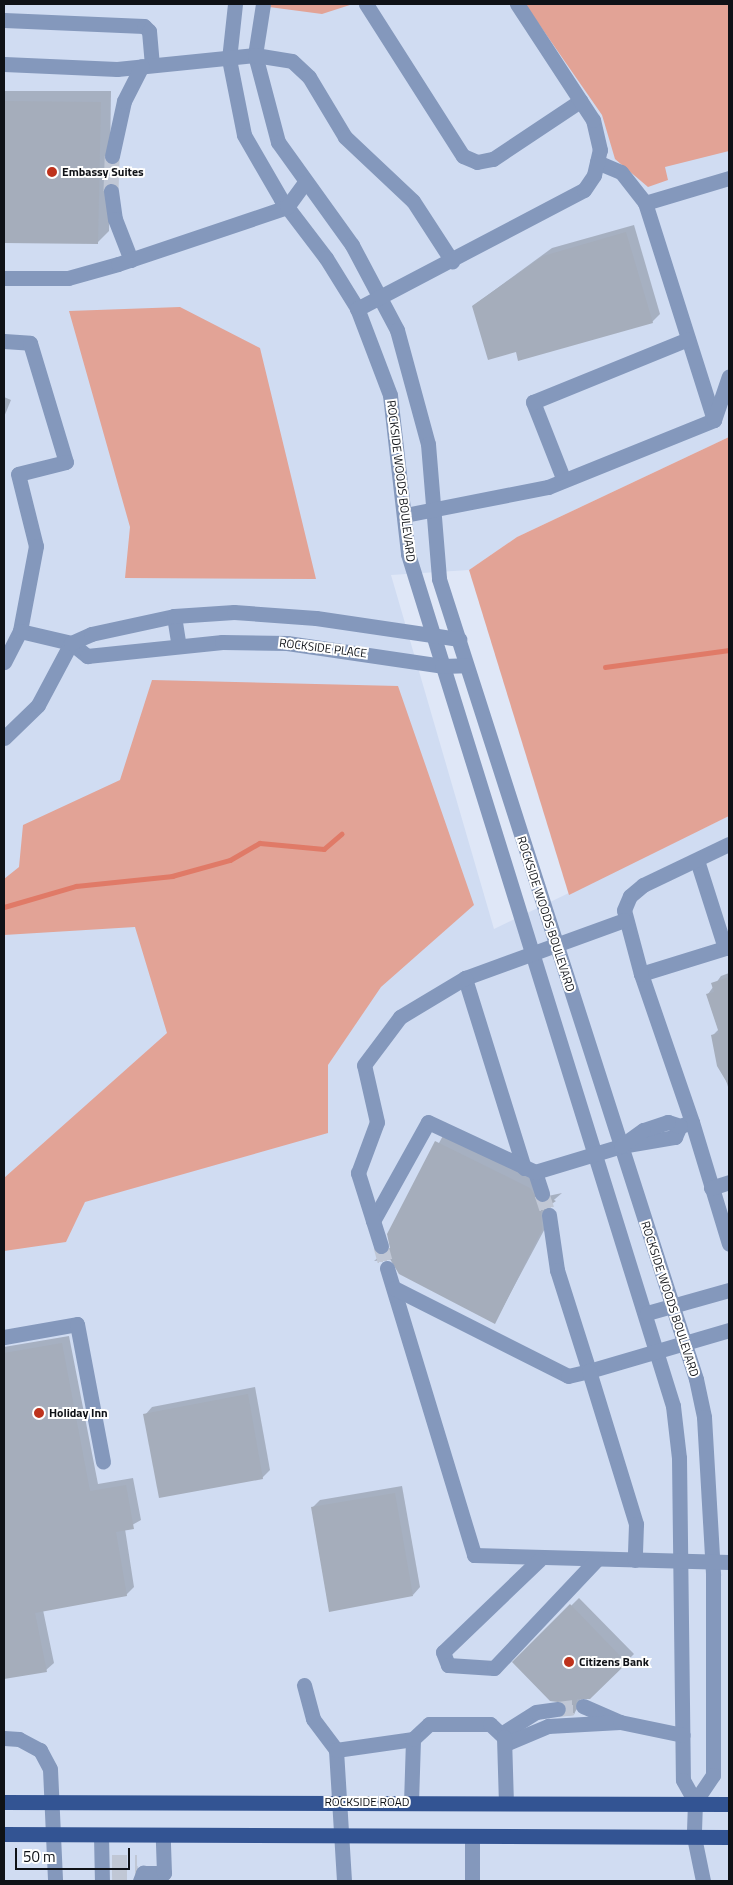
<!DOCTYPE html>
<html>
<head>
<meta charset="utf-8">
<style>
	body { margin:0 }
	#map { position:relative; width:733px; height:1885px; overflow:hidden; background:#dfe7f7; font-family:"Titillium Web",sans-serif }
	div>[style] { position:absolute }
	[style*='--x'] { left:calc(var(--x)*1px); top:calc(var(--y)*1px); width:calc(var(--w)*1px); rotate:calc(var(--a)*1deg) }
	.built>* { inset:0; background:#d0dcf2 }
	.green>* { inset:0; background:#e2a396 }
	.shadow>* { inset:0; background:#0003 }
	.stream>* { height:4.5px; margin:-2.25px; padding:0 2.25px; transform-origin:2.25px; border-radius:2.25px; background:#e07a67 }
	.building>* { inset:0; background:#a5adbb }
	.minor-tunnel>* { height:15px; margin-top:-7.5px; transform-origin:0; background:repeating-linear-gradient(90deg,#c0c7d5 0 15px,transparent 0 23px) }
	.minor>* { height:15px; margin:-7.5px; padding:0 7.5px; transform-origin:7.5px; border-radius:7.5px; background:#8498bc }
	.major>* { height:15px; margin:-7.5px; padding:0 7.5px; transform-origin:7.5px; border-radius:7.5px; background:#335493 }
	.dots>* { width:14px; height:14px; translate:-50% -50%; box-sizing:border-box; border:2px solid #fff; border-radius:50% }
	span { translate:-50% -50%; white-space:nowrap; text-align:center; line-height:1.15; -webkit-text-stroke:4px #fff; paint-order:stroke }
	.poi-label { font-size:12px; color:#0f1217; font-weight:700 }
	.left { translate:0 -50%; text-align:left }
	.street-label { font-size:12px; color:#0f1217 }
	.frame { position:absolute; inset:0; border:5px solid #0f1217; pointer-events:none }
	.scale { position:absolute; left:15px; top:1848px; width:115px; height:22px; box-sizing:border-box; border:2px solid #0f1217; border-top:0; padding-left:6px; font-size:15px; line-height:18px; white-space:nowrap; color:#0f1217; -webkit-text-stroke:4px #fff; paint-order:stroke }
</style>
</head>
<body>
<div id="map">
	<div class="built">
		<i style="clip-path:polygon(4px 4px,688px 4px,729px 147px,729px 437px,517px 537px,469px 570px,391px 575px,494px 929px,729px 816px,729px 1881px,4px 1881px)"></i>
	</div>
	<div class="green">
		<i style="clip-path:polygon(270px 4px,353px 4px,322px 14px,269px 7px)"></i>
		<i style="clip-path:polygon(525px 4px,729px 4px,729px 151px,665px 167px,668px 180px,648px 187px,615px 159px,602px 115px)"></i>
		<i style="clip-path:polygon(180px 307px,260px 348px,316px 579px,125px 578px,130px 527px,69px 311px)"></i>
		<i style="clip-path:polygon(729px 437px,729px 816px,569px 895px,469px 570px,517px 537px)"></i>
		<i style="clip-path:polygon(152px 680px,398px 686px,474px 905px,381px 987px,328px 1065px,328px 1133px,85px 1202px,66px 1242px,4px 1251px,4px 1178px,167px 1033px,135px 927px,4px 935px,4px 879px,19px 867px,23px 825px,120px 780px)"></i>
	</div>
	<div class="shadow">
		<i style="clip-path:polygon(4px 91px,111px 91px,109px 231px,98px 242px,4px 242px)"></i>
		<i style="clip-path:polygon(634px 225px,660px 314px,652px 322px,517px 351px,473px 306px,552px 248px)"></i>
		<i style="clip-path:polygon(4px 397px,11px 400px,4px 417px)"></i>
		<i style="clip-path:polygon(729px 973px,729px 1090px,712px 1036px,719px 1029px,708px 994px,721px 976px)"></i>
		<i style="clip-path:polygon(444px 1134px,538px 1181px,548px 1196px,562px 1193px,548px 1205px,549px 1221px,495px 1322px,390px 1258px,377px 1259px,391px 1247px,388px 1234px)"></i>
		<i style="clip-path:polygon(69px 1336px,98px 1484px,133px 1478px,141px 1520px,125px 1529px,134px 1587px,126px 1595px,43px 1610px,54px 1663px,46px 1670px,4px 1678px,4px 1347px)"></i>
		<i style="clip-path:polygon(255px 1387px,270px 1470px,262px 1478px,145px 1415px,152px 1407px)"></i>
		<i style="clip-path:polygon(402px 1486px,420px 1587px,413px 1595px,312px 1508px,320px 1500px)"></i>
		<i style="clip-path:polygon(579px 1598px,634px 1654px,590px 1698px,583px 1698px,574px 1714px,566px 1702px,514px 1662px)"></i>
	</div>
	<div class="stream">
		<i style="--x:605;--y:667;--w:125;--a:-7.8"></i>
		<i style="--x:4;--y:907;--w:75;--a:-16.3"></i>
		<i style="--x:76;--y:886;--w:97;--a:-5.9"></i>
		<i style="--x:172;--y:876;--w:60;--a:-15.4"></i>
		<i style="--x:230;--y:860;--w:34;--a:-30"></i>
		<i style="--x:260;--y:843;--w:64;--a:5.4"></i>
		<i style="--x:324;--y:849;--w:23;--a:-41"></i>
	</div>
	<div class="building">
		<i style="clip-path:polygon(4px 101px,101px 102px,98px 244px,4px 243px)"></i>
		<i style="clip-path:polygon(626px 232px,653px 323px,518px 361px,516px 352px,488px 360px,472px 306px,543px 256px)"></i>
		<i style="clip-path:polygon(729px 977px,729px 1086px,717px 1066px,711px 1035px,719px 1033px,706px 994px,714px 992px,711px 983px)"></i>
		<i style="clip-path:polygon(435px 1141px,530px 1188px,540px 1203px,550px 1198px,556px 1201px,541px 1211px,542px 1230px,495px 1324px,399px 1274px,390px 1259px,374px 1261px,390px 1248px,387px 1234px)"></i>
		<i style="clip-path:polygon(62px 1343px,90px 1491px,126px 1485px,134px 1529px,116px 1532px,127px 1596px,35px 1613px,47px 1672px,4px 1679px,4px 1353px)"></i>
		<i style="clip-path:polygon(248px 1394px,263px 1479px,159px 1498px,143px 1414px)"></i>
		<i style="clip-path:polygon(395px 1493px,413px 1596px,329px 1612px,311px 1507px)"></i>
		<i style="clip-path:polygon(570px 1604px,627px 1663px,590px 1699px,577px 1699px,574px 1715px,565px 1716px,565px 1703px,550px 1701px,512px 1662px)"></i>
	</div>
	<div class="minor-tunnel">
		<i style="--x:111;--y:191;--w:35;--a:-88"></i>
		<i style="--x:542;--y:1194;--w:22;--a:72"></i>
		<i style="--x:381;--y:1246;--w:23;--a:75"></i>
		<i style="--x:558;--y:1709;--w:25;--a:-7"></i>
		<i style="--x:112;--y:1862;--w:25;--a:0"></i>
		<i style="--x:112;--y:1874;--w:26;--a:-2"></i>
	</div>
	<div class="minor">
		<i style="--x:235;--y:4;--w:55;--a:96.2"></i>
		<i style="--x:229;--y:59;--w:77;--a:78.8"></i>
		<i style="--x:244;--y:135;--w:74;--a:60"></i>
		<i style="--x:281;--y:199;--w:74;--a:52.7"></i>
		<i style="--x:326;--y:258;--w:59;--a:58.2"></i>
		<i style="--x:357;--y:308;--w:93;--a:69.2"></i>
		<i style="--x:390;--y:395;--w:160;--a:83.5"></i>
		<i style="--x:408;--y:554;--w:892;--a:72.72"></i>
		<i style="--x:673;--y:1406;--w:52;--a:83.4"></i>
		<i style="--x:679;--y:1458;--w:322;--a:89.3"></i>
		<i style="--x:683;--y:1780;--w:25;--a:61"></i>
		<i style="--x:695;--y:1802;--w:35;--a:92"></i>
		<i style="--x:694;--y:1837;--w:45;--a:78.4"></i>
		<i style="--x:263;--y:4;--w:52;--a:98.9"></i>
		<i style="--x:255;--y:55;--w:90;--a:75.2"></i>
		<i style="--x:278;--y:142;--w:127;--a:54.3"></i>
		<i style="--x:352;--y:245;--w:96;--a:62.1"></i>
		<i style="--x:397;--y:330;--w:118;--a:74.8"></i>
		<i style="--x:428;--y:444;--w:135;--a:85.3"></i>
		<i style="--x:439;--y:579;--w:840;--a:72.19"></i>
		<i style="--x:696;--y:1379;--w:39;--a:78"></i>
		<i style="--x:704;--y:1417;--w:158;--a:86.7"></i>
		<i style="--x:713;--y:1575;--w:200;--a:90"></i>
		<i style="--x:713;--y:1775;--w:32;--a:124"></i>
		<i style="--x:366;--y:4;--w:180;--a:57.5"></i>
		<i style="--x:463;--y:156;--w:15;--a:23"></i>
		<i style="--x:477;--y:162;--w:16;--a:-11"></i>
		<i style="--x:493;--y:159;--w:105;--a:-33.7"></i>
		<i style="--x:4;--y:20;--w:140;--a:2.5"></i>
		<i style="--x:144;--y:26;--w:7;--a:45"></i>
		<i style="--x:149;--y:31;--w:34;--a:85"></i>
		<i style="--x:4;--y:64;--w:113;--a:2.5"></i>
		<i style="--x:117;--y:69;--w:139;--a:-5.8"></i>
		<i style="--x:255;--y:55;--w:37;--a:9"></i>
		<i style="--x:292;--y:61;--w:23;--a:43"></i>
		<i style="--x:309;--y:77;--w:70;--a:59"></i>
		<i style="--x:345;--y:137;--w:93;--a:43.3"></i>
		<i style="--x:413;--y:201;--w:72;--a:57"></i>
		<i style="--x:112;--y:156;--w:56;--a:-77.7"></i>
		<i style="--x:124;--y:101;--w:39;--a:-63"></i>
		<i style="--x:597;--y:162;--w:26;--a:23"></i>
		<i style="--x:621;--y:172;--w:39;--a:52"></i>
		<i style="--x:111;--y:191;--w:28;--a:82"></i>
		<i style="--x:115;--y:219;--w:44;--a:68.7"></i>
		<i style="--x:4;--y:278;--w:64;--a:0"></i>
		<i style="--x:68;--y:278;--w:52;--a:-15.6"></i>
		<i style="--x:118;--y:264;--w:178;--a:-18.6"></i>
		<i style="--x:287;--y:207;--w:31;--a:-54"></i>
		<i style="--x:357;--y:309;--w:256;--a:-27.7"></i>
		<i style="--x:584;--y:190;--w:18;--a:-56"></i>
		<i style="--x:594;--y:175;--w:26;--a:-77"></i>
		<i style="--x:600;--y:150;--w:31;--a:-103"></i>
		<i style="--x:593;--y:120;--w:139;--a:-123.2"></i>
		<i style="--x:4;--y:341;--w:26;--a:4"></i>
		<i style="--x:30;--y:343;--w:124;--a:73.2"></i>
		<i style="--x:66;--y:462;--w:49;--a:166"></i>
		<i style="--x:18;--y:474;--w:74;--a:76"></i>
		<i style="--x:36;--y:546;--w:86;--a:100.7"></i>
		<i style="--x:20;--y:631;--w:35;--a:117"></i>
		<i style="--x:714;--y:420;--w:228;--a:-107.6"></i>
		<i style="--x:645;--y:203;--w:88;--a:-16.6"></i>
		<i style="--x:563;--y:478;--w:82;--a:-111.5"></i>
		<i style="--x:533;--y:402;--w:167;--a:-22.1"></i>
		<i style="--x:405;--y:515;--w:146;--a:-11.1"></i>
		<i style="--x:548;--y:487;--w:179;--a:-22"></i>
		<i style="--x:714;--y:420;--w:46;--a:-71.2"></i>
		<i style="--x:174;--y:616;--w:30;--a:81"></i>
		<i style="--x:20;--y:631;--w:52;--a:13.2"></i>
		<i style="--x:71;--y:643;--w:21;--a:39"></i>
		<i style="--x:87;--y:656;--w:136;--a:-5.9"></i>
		<i style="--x:222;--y:642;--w:65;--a:0.9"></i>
		<i style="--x:287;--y:643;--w:157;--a:8.4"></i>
		<i style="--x:442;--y:666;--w:24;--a:-2"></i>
		<i style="--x:4;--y:738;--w:47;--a:-44.1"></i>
		<i style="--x:38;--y:705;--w:70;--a:-62"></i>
		<i style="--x:71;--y:643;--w:22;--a:-24"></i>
		<i style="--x:91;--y:634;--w:85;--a:-12.2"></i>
		<i style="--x:174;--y:616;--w:60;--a:-3.8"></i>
		<i style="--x:234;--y:612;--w:82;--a:4.2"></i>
		<i style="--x:316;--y:618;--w:145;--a:8.4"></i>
		<i style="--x:641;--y:974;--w:88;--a:-17.2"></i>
		<i style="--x:725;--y:948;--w:92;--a:-107.7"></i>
		<i style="--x:692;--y:1122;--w:157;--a:-109"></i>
		<i style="--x:641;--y:974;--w:66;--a:-104.9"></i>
		<i style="--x:624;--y:910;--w:15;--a:-67"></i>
		<i style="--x:630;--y:896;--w:17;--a:-40"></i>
		<i style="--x:643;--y:885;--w:95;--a:-25.5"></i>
		<i style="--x:683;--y:1125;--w:9;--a:-18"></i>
		<i style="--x:692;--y:1122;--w:127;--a:73.1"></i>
		<i style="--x:524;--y:1168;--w:199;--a:-107.3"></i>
		<i style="--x:465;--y:978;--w:169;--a:-20"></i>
		<i style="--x:535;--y:1172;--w:23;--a:72"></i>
		<i style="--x:711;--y:1188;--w:19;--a:-18"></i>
		<i style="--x:549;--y:1215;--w:56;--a:81.7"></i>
		<i style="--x:557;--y:1270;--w:106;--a:72.4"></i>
		<i style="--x:589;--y:1371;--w:146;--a:-16.3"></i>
		<i style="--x:373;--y:1221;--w:113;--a:-60.9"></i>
		<i style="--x:428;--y:1122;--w:118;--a:25"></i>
		<i style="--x:535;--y:1172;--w:90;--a:-16.8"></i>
		<i style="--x:621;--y:1146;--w:55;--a:-9.5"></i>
		<i style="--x:675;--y:1137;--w:12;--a:-66"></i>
		<i style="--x:680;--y:1126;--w:13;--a:-162"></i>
		<i style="--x:668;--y:1122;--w:26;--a:162"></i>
		<i style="--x:643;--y:1130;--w:27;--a:144"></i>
		<i style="--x:381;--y:1246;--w:77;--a:-107.5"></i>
		<i style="--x:358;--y:1173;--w:54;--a:-69.6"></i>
		<i style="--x:377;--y:1122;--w:58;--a:-102.8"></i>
		<i style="--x:364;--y:1065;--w:60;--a:-53.1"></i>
		<i style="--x:400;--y:1017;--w:76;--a:-31"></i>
		<i style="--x:387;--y:1268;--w:300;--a:73.1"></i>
		<i style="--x:474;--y:1555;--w:255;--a:1.6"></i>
		<i style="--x:394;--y:1288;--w:195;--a:26.8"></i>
		<i style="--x:568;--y:1376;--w:22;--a:-13"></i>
		<i style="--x:589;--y:1371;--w:160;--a:72.9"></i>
		<i style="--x:636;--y:1524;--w:36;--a:92"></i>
		<i style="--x:647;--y:1313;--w:85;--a:-15.7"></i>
		<i style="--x:4;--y:1337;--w:74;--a:-10.1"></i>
		<i style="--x:77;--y:1324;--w:140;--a:79.3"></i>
		<i style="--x:539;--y:1560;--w:133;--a:136.2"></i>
		<i style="--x:443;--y:1652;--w:14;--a:69"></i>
		<i style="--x:448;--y:1665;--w:46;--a:3.7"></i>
		<i style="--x:494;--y:1668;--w:150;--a:-46.6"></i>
		<i style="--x:304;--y:1685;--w:35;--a:75"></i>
		<i style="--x:313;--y:1719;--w:39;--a:53"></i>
		<i style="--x:336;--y:1750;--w:131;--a:86.5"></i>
		<i style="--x:583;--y:1706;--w:40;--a:23.4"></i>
		<i style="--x:501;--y:1734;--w:41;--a:-32.2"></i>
		<i style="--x:536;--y:1712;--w:22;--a:-8"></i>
		<i style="--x:4;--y:1738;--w:15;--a:4"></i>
		<i style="--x:19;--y:1739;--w:24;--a:28"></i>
		<i style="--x:40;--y:1750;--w:21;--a:62"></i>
		<i style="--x:50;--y:1769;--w:112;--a:87.4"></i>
		<i style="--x:505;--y:1744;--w:47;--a:-22.7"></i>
		<i style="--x:548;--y:1726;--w:72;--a:-3.2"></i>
		<i style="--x:620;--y:1722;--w:64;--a:11.7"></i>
		<i style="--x:336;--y:1750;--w:78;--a:-8.1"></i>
		<i style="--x:411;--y:1803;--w:64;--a:-88.2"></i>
		<i style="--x:413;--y:1739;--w:22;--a:-43"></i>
		<i style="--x:429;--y:1724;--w:61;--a:0"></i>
		<i style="--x:490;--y:1724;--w:19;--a:43"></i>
		<i style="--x:504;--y:1737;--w:66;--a:88.3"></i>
		<i style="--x:101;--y:1835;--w:46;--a:88.8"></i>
		<i style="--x:140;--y:1881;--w:9;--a:-69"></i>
		<i style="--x:143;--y:1873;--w:21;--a:0"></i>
		<i style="--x:164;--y:1873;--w:38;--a:-92"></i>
		<i style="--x:472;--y:1881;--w:45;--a:-90"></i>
	</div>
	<div class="major">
		<i style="--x:4;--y:1802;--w:725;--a:0.16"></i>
		<i style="--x:4;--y:1834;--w:725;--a:0.24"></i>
	</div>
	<div class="dots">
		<i style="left:52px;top:172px;background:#be321c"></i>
		<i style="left:39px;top:1413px;background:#be321c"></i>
		<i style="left:569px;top:1662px;background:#be321c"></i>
	</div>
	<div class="poi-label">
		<span class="left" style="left:62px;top:172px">Embassy Suites</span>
		<span class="left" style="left:49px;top:1413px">Holiday Inn</span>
		<span class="left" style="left:579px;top:1662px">Citizens Bank</span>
	</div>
	<div class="street-label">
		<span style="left:401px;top:481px;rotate:83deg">ROCKSIDE WOODS BOULEVARD</span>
		<span style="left:323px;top:648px;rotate:7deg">ROCKSIDE PLACE</span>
		<span style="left:546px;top:914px;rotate:72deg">ROCKSIDE WOODS BOULEVARD</span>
		<span style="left:670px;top:1299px;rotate:72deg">ROCKSIDE WOODS BOULEVARD</span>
		<span style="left:367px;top:1802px">ROCKSIDE ROAD</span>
	</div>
	<div class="frame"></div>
	<div class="scale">50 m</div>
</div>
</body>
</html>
